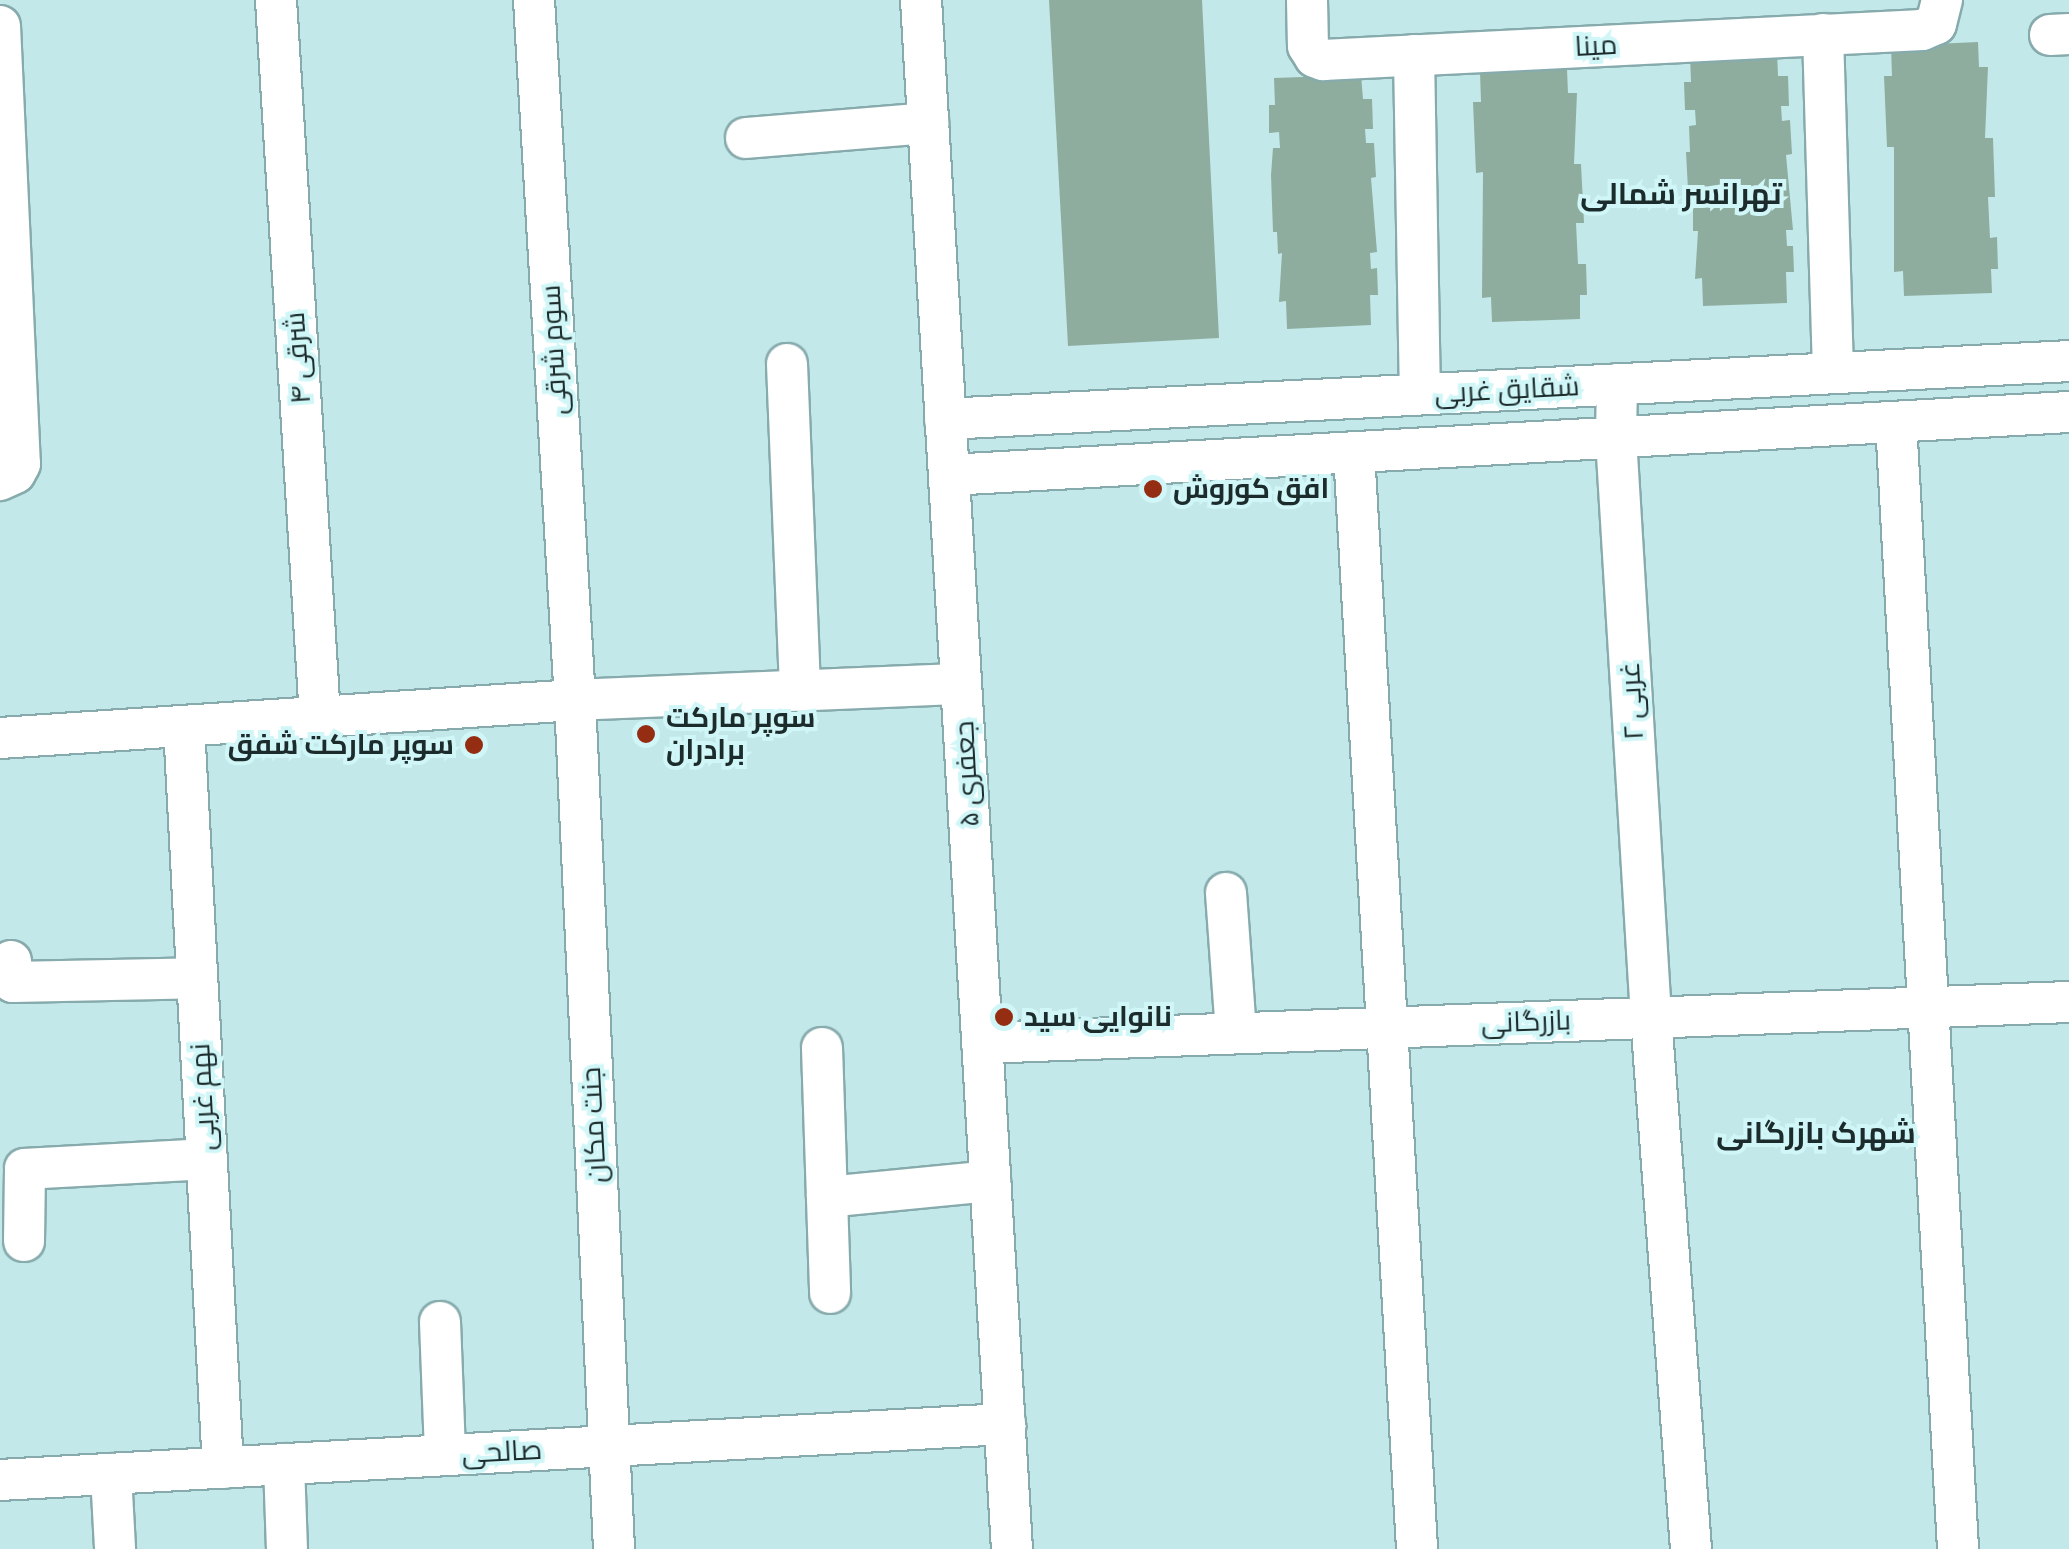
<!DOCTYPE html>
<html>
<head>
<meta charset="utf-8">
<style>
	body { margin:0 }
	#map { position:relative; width:2069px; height:1549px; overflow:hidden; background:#c3e8ea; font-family:Signika,Cairo,sans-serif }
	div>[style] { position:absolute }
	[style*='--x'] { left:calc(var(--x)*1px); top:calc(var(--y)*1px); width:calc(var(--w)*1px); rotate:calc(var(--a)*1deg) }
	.building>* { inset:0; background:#8ead9f }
	.roads { filter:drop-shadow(2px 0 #87abac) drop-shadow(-2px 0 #87abac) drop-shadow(0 2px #87abac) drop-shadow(0 -2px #87abac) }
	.minor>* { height:40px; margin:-20px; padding:0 20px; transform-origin:20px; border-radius:20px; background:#fff }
	.dots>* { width:28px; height:28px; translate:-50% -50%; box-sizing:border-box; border:5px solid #d0f6f7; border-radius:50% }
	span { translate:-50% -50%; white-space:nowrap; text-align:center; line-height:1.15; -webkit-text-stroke:8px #d0f6f7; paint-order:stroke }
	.street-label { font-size:28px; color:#1c2b2c }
	.poi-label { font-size:28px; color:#1c2b2c; font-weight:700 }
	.left { translate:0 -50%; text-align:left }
	.right { translate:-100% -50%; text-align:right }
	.neighbourhood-label { font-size:30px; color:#1c2b2c; font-weight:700 }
</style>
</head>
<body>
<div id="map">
	<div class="building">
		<i style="clip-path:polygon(1049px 0,1202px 0,1219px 338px,1068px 346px)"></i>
		<i style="clip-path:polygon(1978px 42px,1979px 67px,1988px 67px,1985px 138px,1993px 138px,1995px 197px,1988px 197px,1990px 238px,1997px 237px,1998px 269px,1991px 269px,1992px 293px,1904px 296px,1903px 271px,1894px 272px,1894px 147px,1887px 147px,1884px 76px,1892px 76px,1891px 46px)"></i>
		<i style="clip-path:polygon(1777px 51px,1778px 76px,1788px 76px,1789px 106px,1781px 106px,1782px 121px,1790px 120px,1792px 154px,1786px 155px,1793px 230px,1786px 230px,1787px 246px,1793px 246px,1794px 272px,1786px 272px,1787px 303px,1703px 306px,1702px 278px,1695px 279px,1698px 231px,1693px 231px,1693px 208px,1689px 209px,1686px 152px,1690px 152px,1689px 126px,1696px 125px,1695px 110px,1685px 110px,1684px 82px,1691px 82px,1690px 55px)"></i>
		<i style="clip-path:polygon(1567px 69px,1568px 93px,1577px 93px,1574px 164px,1581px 164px,1584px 223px,1576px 223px,1578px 264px,1586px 264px,1587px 295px,1580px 295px,1580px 319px,1492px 322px,1491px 297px,1482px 298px,1483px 172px,1476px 173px,1473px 102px,1481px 102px,1480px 72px)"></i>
		<i style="clip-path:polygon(1361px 75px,1363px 99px,1372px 99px,1373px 129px,1365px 129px,1366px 143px,1374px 143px,1376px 177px,1371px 178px,1377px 252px,1370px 253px,1371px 269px,1377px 268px,1378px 295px,1370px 295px,1371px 325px,1287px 329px,1286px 301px,1279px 302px,1282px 253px,1278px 254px,1277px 232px,1273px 232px,1271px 175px,1273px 148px,1280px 148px,1279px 132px,1269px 133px,1269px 105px,1275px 105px,1274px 78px)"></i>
	</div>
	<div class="roads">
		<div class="minor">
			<i style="--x:276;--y:0;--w:718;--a:86.49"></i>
			<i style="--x:534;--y:0;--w:701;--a:86.65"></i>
			<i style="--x:575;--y:700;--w:850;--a:87.37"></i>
			<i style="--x:921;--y:0;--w:1552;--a:86.64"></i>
			<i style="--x:1307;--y:0;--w:46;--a:88.8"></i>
			<i style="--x:1308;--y:46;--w:13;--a:58"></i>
			<i style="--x:1315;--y:57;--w:9;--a:21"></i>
			<i style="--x:1323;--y:60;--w:600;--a:-2.87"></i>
			<i style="--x:1922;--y:30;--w:15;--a:-23"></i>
			<i style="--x:1936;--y:24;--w:25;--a:-76"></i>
			<i style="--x:0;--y:26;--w:438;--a:87.4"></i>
			<i style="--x:20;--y:464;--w:10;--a:119"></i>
			<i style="--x:15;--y:473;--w:17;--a:155"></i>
			<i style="--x:1823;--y:34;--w:339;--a:88.3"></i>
			<i style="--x:2050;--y:35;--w:19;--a:-3"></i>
			<i style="--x:1414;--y:55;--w:339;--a:89"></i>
			<i style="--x:746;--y:138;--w:183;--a:-4.7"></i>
			<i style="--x:787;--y:364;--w:327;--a:87.7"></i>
			<i style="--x:1617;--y:384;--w:54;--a:91.1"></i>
			<i style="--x:1616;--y:438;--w:580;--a:86.54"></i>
			<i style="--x:1651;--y:1017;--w:534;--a:85.7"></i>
			<i style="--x:945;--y:419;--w:1125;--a:-2.95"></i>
			<i style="--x:1896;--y:422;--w:1129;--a:86.85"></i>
			<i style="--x:1354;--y:452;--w:1099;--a:86.71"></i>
			<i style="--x:949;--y:475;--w:1122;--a:-3.22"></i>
			<i style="--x:184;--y:726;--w:743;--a:86.99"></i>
			<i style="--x:0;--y:738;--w:576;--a:-3.78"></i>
			<i style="--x:575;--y:700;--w:386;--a:-2.4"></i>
			<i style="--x:1226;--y:893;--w:140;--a:85.9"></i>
			<i style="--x:11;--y:961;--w:21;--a:85"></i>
			<i style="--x:13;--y:982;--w:184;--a:-1.2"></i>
			<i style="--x:982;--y:1043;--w:1088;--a:-2.16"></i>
			<i style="--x:822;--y:1048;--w:245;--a:88.1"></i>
			<i style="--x:827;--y:1197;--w:164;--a:-5.6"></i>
			<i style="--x:24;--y:1241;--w:72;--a:-89.2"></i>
			<i style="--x:25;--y:1169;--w:182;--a:-3.1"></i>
			<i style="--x:440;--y:1322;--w:133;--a:87.8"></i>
			<i style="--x:284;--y:1464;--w:85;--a:88"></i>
			<i style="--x:111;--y:1474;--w:75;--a:86.9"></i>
			<i style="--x:0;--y:1480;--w:1007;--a:-3.19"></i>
		</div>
	</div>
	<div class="dots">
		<i style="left:1153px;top:489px;background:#952d13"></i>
		<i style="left:646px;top:734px;background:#952d13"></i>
		<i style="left:474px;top:745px;background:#952d13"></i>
		<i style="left:1004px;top:1017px;background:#952d13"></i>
	</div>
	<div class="street-label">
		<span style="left:1596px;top:46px;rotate:-3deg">مینا</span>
		<span style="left:554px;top:350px;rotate:-93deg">سوم شرقی</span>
		<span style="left:298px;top:358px;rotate:-94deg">۴ شرقی</span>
		<span style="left:1507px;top:390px;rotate:-3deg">شقایق غربی</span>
		<span style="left:1632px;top:701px;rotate:-93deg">۲ غربی</span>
		<span style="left:967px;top:774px;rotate:-93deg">جعفری ۵</span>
		<span style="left:1526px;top:1022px;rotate:-2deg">بازرگانی</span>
		<span style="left:203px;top:1097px;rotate:-93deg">نهم غربی</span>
		<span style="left:594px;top:1125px;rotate:-93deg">جنت مکان</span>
		<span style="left:502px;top:1452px;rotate:-3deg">صالحی</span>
	</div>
	<div class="poi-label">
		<span class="left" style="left:1173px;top:489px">افق کوروش</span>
		<span class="left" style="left:666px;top:734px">سوپر مارکت<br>برادران</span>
		<span class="right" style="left:454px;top:745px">سوپر مارکت شفق</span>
		<span class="left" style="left:1024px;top:1017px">نانوایی سید</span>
	</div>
	<div class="neighbourhood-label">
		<span style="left:1681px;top:195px">تهرانسر شمالی</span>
		<span style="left:1816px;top:1134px">شهرک بازرگانی</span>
	</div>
</div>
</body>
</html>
